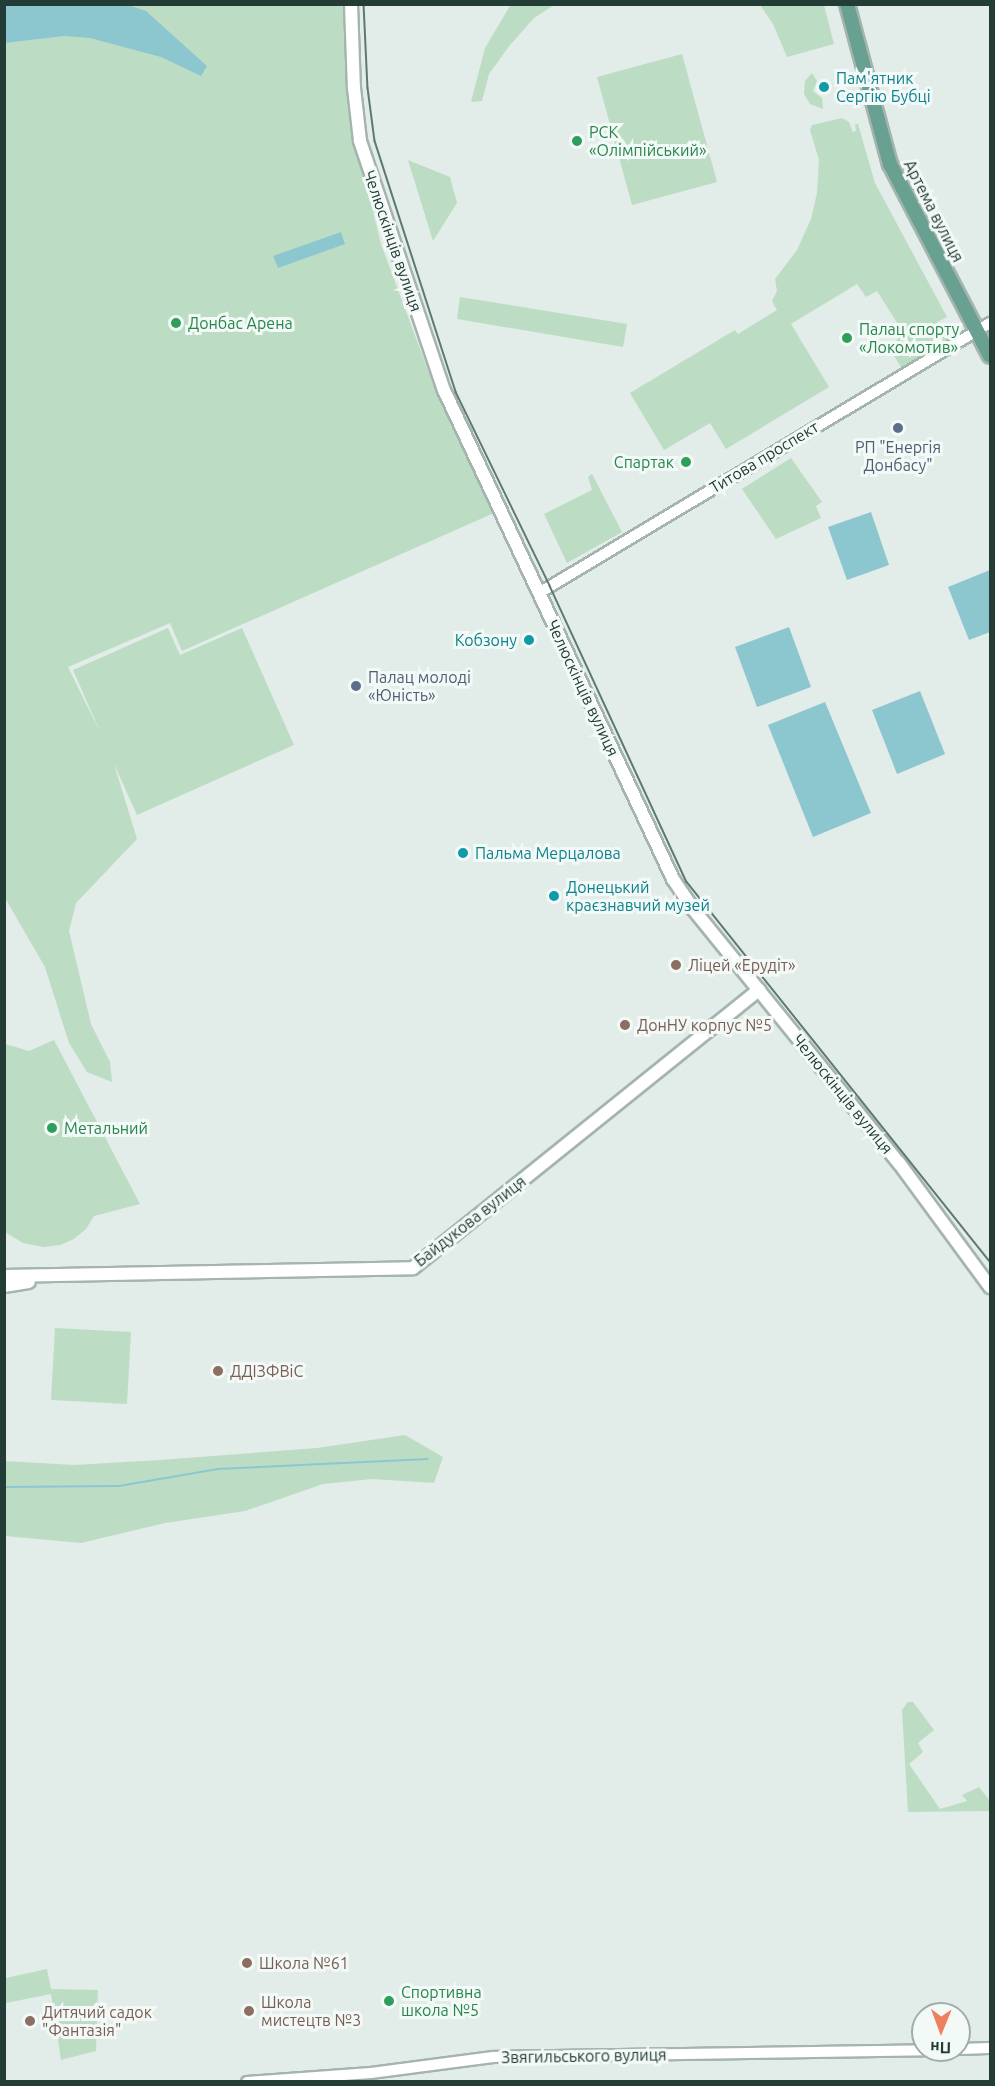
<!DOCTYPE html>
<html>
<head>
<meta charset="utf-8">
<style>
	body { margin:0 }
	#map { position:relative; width:995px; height:2086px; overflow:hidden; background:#e2ece8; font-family:Ubuntu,sans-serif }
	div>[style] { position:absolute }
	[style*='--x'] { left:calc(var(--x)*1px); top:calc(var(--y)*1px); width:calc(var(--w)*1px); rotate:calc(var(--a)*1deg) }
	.green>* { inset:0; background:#bcddc4 }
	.water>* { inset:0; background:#8cc7d0 }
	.stream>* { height:2px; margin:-1px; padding:0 1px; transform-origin:1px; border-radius:1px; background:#8cc7d0 }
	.roads { filter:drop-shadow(2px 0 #a5b4af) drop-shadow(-2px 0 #a5b4af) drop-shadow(0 2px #a5b4af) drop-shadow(0 -2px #a5b4af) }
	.tertiary>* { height:10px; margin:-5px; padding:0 5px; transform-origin:5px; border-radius:5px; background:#fff }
	.secondary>* { height:12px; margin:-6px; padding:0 6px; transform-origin:6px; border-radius:6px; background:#fff }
	.primary>* { height:14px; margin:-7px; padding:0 7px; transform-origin:7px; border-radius:7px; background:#68a191 }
	.tram>* { height:1.5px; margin:-0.75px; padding:0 0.75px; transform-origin:0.75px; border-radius:0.75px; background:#5d7971 }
	.dots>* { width:16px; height:16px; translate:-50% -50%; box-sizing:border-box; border:3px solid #f3f9f6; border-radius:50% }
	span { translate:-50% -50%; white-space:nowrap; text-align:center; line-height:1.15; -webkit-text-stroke:6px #f3f9f6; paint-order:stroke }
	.culture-label { font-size:16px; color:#0d838f }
	.left { translate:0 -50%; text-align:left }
	.right { translate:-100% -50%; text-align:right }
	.leisure-label { font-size:16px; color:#27864d }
	.street-label { font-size:16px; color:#233d36 }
	.service-label { font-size:16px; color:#4e5e75 }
	.education-label { font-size:16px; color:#785e54 }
	.frame { position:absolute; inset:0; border:6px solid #233d36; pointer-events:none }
	.north { position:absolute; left:911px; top:2002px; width:60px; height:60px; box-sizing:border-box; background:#f3f9f6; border:2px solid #a0aea9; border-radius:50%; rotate:181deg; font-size:16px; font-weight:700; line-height:24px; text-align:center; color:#233d36 }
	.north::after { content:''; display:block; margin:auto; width:21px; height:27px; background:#ef7f5e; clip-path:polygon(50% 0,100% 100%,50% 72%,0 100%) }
</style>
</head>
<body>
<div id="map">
	<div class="green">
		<i style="clip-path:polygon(511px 4px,554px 5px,534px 18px,510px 45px,489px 74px,482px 101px,471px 102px,485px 48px)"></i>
		<i style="clip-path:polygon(4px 5px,343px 5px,349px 114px,381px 244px,436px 392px,494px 513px,182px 651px,170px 623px,68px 667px,101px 734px,73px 670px,168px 628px,180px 655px,242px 628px,294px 745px,137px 815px,114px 764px,137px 839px,76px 903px,69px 931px,91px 1024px,110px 1062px,112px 1082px,87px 1072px,69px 1043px,45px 967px,5px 898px)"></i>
		<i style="clip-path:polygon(760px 5px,824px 5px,834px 44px,787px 57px,773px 24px)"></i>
		<i style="clip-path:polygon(682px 54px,717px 182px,632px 205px,597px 77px)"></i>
		<i style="clip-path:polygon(812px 73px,817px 81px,813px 91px,822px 98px,823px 109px,810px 104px,804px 94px,805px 81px)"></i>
		<i style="clip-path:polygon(842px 118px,849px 122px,853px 132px,856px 131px,855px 124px,858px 124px,875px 183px,947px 317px,937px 322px,948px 340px,902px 369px,890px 349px,903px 332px,877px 291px,866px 297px,857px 284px,791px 324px,829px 387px,726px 449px,710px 423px,664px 450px,630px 393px,735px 330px,738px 334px,777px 310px,772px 301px,777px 291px,775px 279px,797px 250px,811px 219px,817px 193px,819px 160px,810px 130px,812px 125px)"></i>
		<i style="clip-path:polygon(408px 160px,450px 177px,457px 203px,433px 241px)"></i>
		<i style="clip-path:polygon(460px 297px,627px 324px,623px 347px,457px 319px)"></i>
		<i style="clip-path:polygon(791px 458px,822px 502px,816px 506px,821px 518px,776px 539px,742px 489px)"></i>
		<i style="clip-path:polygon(592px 474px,622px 532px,567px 563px,544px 514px,592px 490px,588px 477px)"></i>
		<i style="clip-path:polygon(54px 1040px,140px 1204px,94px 1216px,86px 1229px,74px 1239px,60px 1245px,44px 1247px,23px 1243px,5px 1232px,5px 1044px,29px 1051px)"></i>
		<i style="clip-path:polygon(55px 1328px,131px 1332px,127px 1404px,51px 1400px)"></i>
		<i style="clip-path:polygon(405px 1435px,443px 1457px,434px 1483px,372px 1479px,323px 1484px,245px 1511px,165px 1523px,81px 1543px,5px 1536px,5px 1461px,74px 1465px,160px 1460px,317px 1448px)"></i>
		<i style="clip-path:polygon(908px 1702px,913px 1702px,934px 1730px,918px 1743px,923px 1752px,909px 1764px,940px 1809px,967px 1801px,962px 1795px,979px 1787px,990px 1801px,990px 1811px,908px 1812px,902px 1710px)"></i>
		<i style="clip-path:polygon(47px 1969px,51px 1989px,98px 1990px,96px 2051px,61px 2060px,51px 1994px,6px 2003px,5px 2008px,5px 1975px,6px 1978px)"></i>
	</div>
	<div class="water">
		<i style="clip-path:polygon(5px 4px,125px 4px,146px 11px,207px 66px,201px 76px,161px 57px,90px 38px,64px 36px,5px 43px)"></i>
		<i style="clip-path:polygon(341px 232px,345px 244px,278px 268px,273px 256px)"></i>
		<i style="clip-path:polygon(871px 512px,889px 565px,847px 580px,828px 527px)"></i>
		<i style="clip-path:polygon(990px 570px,990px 632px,969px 640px,948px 587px)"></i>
		<i style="clip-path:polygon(789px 627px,811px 687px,757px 707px,735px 647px)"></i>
		<i style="clip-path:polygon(920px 691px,945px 754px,897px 774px,872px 710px)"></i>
		<i style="clip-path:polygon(825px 702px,871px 813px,813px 837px,768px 725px)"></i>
	</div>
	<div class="stream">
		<i style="--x:4;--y:1487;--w:115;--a:-0.5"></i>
		<i style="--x:119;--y:1486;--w:99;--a:-9.8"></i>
		<i style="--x:217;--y:1469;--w:211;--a:-2.7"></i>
	</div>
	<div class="roads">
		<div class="tertiary">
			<i style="--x:539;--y:593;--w:526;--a:-30.91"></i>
			<i style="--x:959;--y:2049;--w:31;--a:-2"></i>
			<i style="--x:247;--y:2082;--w:124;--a:-4.2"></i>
			<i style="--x:371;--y:2073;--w:123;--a:-7.5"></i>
			<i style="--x:493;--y:2057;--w:430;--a:-0.9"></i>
		</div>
		<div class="secondary">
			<i style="--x:351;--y:4;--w:84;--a:88"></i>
			<i style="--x:354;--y:88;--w:53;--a:83.5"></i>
			<i style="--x:360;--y:141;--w:263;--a:71.4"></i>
			<i style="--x:444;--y:390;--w:540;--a:64.91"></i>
			<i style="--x:673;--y:879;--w:36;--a:56"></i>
			<i style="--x:693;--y:909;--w:327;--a:51"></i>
			<i style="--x:899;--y:1163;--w:154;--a:53.7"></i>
			<i style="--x:4;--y:1276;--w:409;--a:-1.1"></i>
			<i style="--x:413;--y:1268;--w:444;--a:-38.8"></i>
			<i style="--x:4;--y:1286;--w:25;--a:-9"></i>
		</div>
		<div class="primary">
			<i style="--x:847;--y:4;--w:166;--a:75"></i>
			<i style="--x:890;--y:164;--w:216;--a:62.5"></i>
		</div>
	</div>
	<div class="tram">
		<i style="--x:364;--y:4;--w:84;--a:87.3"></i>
		<i style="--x:368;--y:88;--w:53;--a:82.5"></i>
		<i style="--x:375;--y:141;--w:264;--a:72.1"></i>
		<i style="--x:456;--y:392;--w:216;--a:64.1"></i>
		<i style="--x:550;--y:586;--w:326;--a:65.2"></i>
		<i style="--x:687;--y:882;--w:485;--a:51.4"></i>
	</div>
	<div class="dots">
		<i style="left:824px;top:87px;background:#0f9aa8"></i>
		<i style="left:577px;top:141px;background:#2e9e5b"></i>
		<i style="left:176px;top:323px;background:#2e9e5b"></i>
		<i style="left:847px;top:338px;background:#2e9e5b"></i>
		<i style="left:898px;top:428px;background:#5c6f8a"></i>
		<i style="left:686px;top:462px;background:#2e9e5b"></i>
		<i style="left:529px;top:640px;background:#0f9aa8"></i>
		<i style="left:356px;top:686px;background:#5c6f8a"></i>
		<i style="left:463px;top:853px;background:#0f9aa8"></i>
		<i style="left:554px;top:896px;background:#0f9aa8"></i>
		<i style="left:676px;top:965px;background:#8d6e63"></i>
		<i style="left:625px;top:1025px;background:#8d6e63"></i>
		<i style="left:52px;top:1128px;background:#2e9e5b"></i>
		<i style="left:218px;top:1371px;background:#8d6e63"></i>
		<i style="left:247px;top:1963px;background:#8d6e63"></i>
		<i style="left:389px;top:2001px;background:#2e9e5b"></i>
		<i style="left:249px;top:2011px;background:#8d6e63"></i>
		<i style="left:30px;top:2021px;background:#8d6e63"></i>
	</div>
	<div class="culture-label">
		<span class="left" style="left:836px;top:87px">Пам'ятник<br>Сергію Бубці</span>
		<span class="right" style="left:517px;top:640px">Кобзону</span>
		<span class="left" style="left:475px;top:853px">Пальма Мерцалова</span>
		<span class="left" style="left:566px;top:896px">Донецький<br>краєзнавчий музей</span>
	</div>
	<div class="leisure-label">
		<span class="left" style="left:589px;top:141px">РСК<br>«Олімпійський»</span>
		<span class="left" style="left:188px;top:323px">Донбас Арена</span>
		<span class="left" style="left:859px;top:338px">Палац спорту<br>«Локомотив»</span>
		<span class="right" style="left:674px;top:462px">Спартак</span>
		<span class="left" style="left:64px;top:1128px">Метальний</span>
		<span class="left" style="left:401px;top:2001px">Спортивна<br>школа №5</span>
	</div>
	<div class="street-label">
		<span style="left:934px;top:211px;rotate:63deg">Артема вулиця</span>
		<span style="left:393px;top:241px;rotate:71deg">Челюскінців вулиця</span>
		<span style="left:764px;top:457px;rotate:-31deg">Титова проспект</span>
		<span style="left:583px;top:688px;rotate:65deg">Челюскінців вулиця</span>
		<span style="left:843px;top:1094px;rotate:51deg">Челюскінців вулиця</span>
		<span style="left:470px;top:1221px;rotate:-38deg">Байдукова вулиця</span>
		<span style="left:584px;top:2056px;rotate:-1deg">Звягильського вулиця</span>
	</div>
	<div class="service-label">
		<span style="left:898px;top:456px">РП "Енергія<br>Донбасу"</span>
		<span class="left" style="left:368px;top:686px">Палац молоді<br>«Юність»</span>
	</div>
	<div class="education-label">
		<span class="left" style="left:688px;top:965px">Ліцей «Ерудіт»</span>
		<span class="left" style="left:637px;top:1025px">ДонНУ корпус №5</span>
		<span class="left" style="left:230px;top:1371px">ДДІЗФВіС</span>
		<span class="left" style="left:259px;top:1963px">Школа №61</span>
		<span class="left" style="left:261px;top:2011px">Школа<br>мистецтв №3</span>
		<span class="left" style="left:42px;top:2021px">Дитячий садок<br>"Фантазія"</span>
	</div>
	<div class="frame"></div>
	<div class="north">Пн</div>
</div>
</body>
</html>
